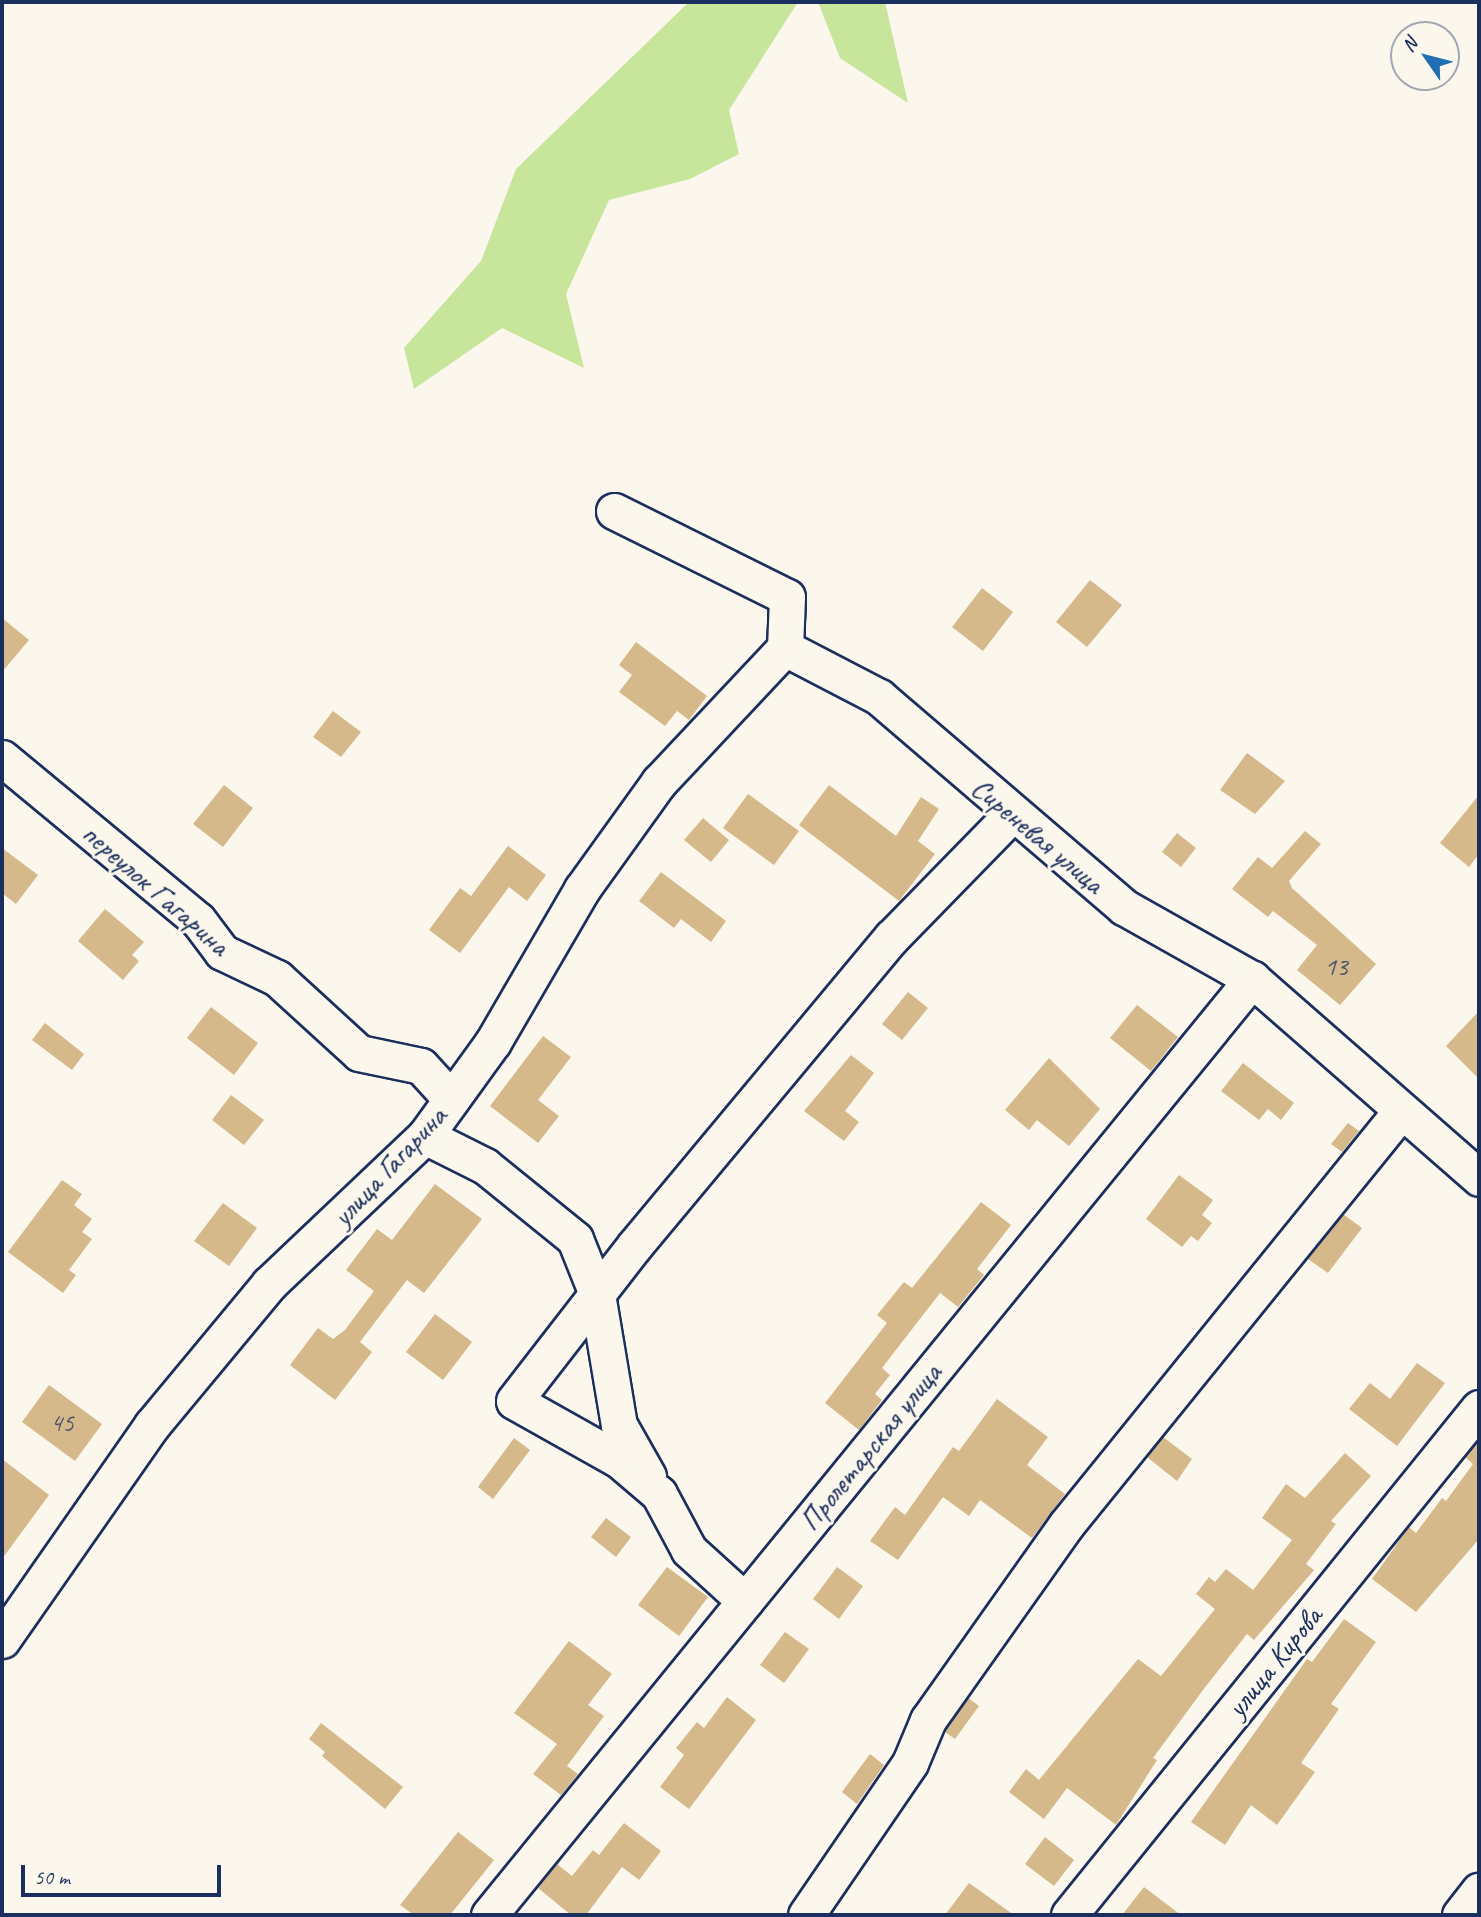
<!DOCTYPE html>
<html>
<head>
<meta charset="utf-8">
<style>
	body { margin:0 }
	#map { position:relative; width:1481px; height:1917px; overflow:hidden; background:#fbf7ec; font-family:Caveat,sans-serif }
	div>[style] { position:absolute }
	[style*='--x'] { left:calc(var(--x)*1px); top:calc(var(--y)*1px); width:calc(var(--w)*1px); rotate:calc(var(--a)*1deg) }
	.green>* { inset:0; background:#c8e59c }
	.building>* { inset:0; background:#d6b98b }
	.roads { filter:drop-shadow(2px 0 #1b2f5e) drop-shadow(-2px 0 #1b2f5e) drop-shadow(0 2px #1b2f5e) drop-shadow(0 -2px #1b2f5e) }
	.minor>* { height:35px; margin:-17.5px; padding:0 17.5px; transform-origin:17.5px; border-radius:17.5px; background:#fbf7ec }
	span { translate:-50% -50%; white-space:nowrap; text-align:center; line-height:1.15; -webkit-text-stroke:6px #fbf7ec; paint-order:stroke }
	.number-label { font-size:26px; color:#4a5269 }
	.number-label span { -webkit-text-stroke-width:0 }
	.street-label { font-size:30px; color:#1b2f5e }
	.frame { position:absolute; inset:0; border:4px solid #1b2f5e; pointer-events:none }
	.north { position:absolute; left:1390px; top:21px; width:70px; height:70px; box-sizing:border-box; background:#fbf7ec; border:2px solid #a1a7b3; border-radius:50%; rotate:305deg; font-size:19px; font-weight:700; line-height:28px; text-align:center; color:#1b2f5e }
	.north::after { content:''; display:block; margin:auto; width:24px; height:32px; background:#1f6fb2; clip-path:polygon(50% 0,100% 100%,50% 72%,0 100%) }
	.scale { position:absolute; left:21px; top:1865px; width:200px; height:32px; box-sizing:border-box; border:4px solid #1b2f5e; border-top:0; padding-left:9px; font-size:21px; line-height:24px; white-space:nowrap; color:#1b2f5e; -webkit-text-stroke:5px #fbf7ec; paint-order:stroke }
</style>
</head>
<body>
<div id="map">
	<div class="green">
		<i style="clip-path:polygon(689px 2px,798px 2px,729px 110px,739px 154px,690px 179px,609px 200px,566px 294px,584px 368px,502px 328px,414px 389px,404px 348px,481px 261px,516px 169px)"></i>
		<i style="clip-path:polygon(818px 2px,885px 2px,908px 103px,840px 58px)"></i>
	</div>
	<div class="building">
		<i style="clip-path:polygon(1090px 580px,1122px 605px,1087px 647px,1056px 622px)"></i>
		<i style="clip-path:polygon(982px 588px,1013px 612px,983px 651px,952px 627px)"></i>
		<i style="clip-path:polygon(2px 618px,29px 640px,2px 672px)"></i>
		<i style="clip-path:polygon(636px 642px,707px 696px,689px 720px,677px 711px,665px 726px,619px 692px,632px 675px,619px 665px)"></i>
		<i style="clip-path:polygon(333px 711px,361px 732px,341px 757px,313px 737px)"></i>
		<i style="clip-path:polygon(1247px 753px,1285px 781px,1255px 814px,1220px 790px)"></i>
		<i style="clip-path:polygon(224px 785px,253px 808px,223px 847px,193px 824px)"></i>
		<i style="clip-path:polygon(829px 785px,896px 836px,921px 797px,939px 809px,918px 841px,935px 854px,899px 901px,799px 825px)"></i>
		<i style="clip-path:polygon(748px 794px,799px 831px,774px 865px,723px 828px)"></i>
		<i style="clip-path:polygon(1479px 795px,1479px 854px,1469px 867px,1440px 843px)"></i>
		<i style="clip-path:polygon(703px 818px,729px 840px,711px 862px,684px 840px)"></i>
		<i style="clip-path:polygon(1305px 831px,1321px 844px,1289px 881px,1292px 888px,1376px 964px,1340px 1005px,1297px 970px,1317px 945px,1273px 911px,1268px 917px,1232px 889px,1258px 857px,1272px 868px)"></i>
		<i style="clip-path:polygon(1177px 833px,1196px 848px,1181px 867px,1162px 852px)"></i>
		<i style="clip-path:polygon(508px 846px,546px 875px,527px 901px,509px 887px,460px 953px,429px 930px,460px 888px,471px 896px)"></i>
		<i style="clip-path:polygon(2px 848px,38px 875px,16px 904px,2px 893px)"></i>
		<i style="clip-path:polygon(661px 872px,726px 921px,711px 942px,681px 919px,674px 928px,639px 901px)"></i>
		<i style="clip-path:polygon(105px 909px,144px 942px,132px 955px,139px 961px,123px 980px,78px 941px)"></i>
		<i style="clip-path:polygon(908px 992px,928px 1008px,902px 1040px,882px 1024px)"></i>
		<i style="clip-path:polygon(1137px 1005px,1178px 1037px,1151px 1071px,1110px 1038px)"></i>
		<i style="clip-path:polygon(211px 1007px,258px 1043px,234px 1075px,187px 1038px)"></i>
		<i style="clip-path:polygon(1479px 1011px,1479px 1079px,1446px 1046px)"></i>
		<i style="clip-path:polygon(45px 1023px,84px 1054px,72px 1070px,32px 1040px)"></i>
		<i style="clip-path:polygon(543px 1036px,571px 1057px,538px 1100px,559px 1116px,538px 1143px,490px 1106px)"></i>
		<i style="clip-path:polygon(851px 1055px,874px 1073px,845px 1111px,859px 1122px,844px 1141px,804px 1111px)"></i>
		<i style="clip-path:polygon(1049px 1058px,1100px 1109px,1069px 1146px,1037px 1120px,1029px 1130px,1005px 1110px)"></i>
		<i style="clip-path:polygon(1243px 1063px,1294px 1103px,1281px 1120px,1268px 1109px,1259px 1120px,1221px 1091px)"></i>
		<i style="clip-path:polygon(231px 1095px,264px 1120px,244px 1145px,212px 1120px)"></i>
		<i style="clip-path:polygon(1348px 1123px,1359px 1131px,1342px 1152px,1331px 1144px)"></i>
		<i style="clip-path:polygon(1179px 1175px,1213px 1200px,1202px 1215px,1212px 1223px,1198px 1241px,1191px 1236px,1182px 1247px,1146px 1219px)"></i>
		<i style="clip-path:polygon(62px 1180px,82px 1194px,74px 1205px,92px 1219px,82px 1232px,92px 1239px,69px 1270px,76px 1275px,63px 1293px,8px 1252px)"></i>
		<i style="clip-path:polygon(435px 1184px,482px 1219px,424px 1293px,407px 1280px,360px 1342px,372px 1352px,335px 1400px,290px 1365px,318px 1328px,333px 1339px,345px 1330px,374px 1291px,346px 1270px,377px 1229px,392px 1240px)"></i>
		<i style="clip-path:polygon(981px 1202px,1011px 1225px,977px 1269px,984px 1275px,958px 1307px,940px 1293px,882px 1368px,890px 1375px,875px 1394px,882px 1400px,859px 1430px,825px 1403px,887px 1323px,877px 1315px,904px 1282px,912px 1288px)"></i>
		<i style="clip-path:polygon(223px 1203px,257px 1228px,229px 1266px,194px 1241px)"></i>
		<i style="clip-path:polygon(1343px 1214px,1362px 1228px,1328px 1273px,1308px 1259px)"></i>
		<i style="clip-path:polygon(435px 1314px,472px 1342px,443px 1380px,406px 1352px)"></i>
		<i style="clip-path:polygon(1417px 1363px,1445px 1383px,1397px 1446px,1349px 1409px,1370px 1383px,1390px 1399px)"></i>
		<i style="clip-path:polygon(49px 1385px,102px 1424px,75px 1461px,22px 1422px)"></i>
		<i style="clip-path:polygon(997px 1399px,1048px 1437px,1027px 1465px,1065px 1494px,1032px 1538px,980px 1500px,969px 1516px,943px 1497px,898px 1560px,870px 1541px,895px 1507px,905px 1515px,953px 1447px,959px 1451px)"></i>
		<i style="clip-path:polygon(1163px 1437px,1192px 1459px,1177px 1481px,1147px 1457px)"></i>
		<i style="clip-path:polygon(514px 1438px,530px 1450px,493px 1499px,478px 1487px)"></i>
		<i style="clip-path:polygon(1479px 1440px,1479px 1539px,1416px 1612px,1372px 1579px,1409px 1527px,1416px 1533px,1442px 1498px,1446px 1501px,1473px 1464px,1465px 1457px)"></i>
		<i style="clip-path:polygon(1345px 1453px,1371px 1476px,1331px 1521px,1336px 1524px,1306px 1564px,1314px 1570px,1254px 1640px,1247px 1634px,1203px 1690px,1153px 1758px,1157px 1760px,1116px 1825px,1067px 1788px,1044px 1819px,1009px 1792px,1026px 1769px,1039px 1780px,1138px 1659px,1161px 1676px,1215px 1609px,1196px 1594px,1209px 1577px,1215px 1582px,1226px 1569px,1253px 1590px,1292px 1540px,1262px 1518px,1286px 1484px,1305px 1498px)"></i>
		<i style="clip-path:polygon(2px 1459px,49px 1495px,2px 1559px)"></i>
		<i style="clip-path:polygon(606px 1518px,631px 1537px,616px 1557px,591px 1537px)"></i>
		<i style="clip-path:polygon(667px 1567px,708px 1597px,679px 1636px,638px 1605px)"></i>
		<i style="clip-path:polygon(837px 1567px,863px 1586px,839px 1619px,813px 1599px)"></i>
		<i style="clip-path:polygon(1344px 1619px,1376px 1642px,1331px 1704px,1339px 1709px,1301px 1763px,1315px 1772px,1277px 1825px,1251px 1805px,1225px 1845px,1191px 1822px,1307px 1659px,1312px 1662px)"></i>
		<i style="clip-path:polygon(785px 1632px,809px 1649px,784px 1683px,760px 1665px)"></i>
		<i style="clip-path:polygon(569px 1641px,612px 1674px,588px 1705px,604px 1716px,567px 1766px,578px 1774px,561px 1795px,533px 1774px,557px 1744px,514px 1713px)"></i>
		<i style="clip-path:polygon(727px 1697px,756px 1720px,689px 1809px,660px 1787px,684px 1755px,676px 1748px,697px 1722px,704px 1728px)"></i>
		<i style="clip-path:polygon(968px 1698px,979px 1706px,955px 1739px,945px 1732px)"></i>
		<i style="clip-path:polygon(321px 1723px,403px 1787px,385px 1809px,322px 1756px,325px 1752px,309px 1739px)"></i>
		<i style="clip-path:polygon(870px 1754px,884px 1765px,857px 1804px,842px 1792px)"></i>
		<i style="clip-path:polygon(624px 1823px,661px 1851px,639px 1880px,622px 1867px,586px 1915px,571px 1915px,538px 1888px,557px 1864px,572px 1876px,593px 1850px,599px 1855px)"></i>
		<i style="clip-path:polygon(458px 1832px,494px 1860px,450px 1915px,414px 1915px,400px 1905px)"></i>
		<i style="clip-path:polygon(1045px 1837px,1074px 1860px,1054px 1886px,1025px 1864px)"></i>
		<i style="clip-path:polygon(969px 1883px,1014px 1915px,945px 1915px)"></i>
		<i style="clip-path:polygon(1144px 1887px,1181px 1915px,1122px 1915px)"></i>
	</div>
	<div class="roads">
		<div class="minor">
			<i style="--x:614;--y:511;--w:193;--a:26.4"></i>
			<i style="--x:787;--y:597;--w:51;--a:92.2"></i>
			<i style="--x:785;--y:648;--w:106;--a:27.5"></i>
			<i style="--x:879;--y:697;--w:323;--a:40.6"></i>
			<i style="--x:1124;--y:907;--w:147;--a:29.4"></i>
			<i style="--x:1252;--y:979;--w:302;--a:41.2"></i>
			<i style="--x:2;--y:758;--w:254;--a:39.6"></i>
			<i style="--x:198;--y:920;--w:40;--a:53"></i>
			<i style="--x:222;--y:952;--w:61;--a:25.3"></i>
			<i style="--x:277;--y:978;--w:111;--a:42.4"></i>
			<i style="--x:359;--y:1053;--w:63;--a:11.8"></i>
			<i style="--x:421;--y:1066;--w:45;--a:47.7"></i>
			<i style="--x:425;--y:1136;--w:67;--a:26.6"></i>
			<i style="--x:485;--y:1166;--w:116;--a:39"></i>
			<i style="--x:575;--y:1239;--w:59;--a:68.2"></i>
			<i style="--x:597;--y:1294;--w:133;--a:80.5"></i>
			<i style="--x:619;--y:1425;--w:59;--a:60.4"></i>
			<i style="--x:745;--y:1601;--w:76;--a:-137.7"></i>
			<i style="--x:689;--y:1550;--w:64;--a:-118.2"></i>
			<i style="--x:659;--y:1494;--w:52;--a:-139.6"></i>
			<i style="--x:619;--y:1460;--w:120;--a:-150.7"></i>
			<i style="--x:514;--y:1401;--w:197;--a:-52.2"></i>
			<i style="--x:635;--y:1245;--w:401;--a:-50.2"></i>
			<i style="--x:892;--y:937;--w:172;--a:-45.7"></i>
			<i style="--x:2;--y:1640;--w:262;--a:-55.1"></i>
			<i style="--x:152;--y:1425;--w:183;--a:-50.3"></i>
			<i style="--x:269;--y:1284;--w:215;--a:-43.5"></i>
			<i style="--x:425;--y:1136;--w:116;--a:-54.1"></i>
			<i style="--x:493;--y:1042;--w:177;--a:-59.8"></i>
			<i style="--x:582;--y:889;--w:132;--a:-54.3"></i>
			<i style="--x:659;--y:782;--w:184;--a:-46.8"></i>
			<i style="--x:489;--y:1915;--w:1208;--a:-50.81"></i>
			<i style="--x:806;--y:1915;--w:184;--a:-55.6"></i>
			<i style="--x:910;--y:1763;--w:47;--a:-67.3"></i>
			<i style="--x:928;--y:1720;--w:239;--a:-54.7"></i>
			<i style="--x:1066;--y:1525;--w:533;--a:-51.02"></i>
			<i style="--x:1069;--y:1915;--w:652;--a:-51.04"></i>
			<i style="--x:1460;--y:1915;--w:31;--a:-52"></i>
		</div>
	</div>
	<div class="number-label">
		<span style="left:1336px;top:967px">13</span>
		<span style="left:62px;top:1423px">45</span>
	</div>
	<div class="street-label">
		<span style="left:1038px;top:835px;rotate:40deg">Сиреневая улица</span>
		<span style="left:156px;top:889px;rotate:41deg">переулок Гагарина</span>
		<span style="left:389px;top:1166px;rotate:-47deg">улица Гагарина</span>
		<span style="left:870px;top:1447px;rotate:-51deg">Пролетарская улица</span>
		<span style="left:1274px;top:1662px;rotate:-51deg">улица Кирова</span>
	</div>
	<div class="frame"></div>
	<div class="north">N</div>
	<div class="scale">50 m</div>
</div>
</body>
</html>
